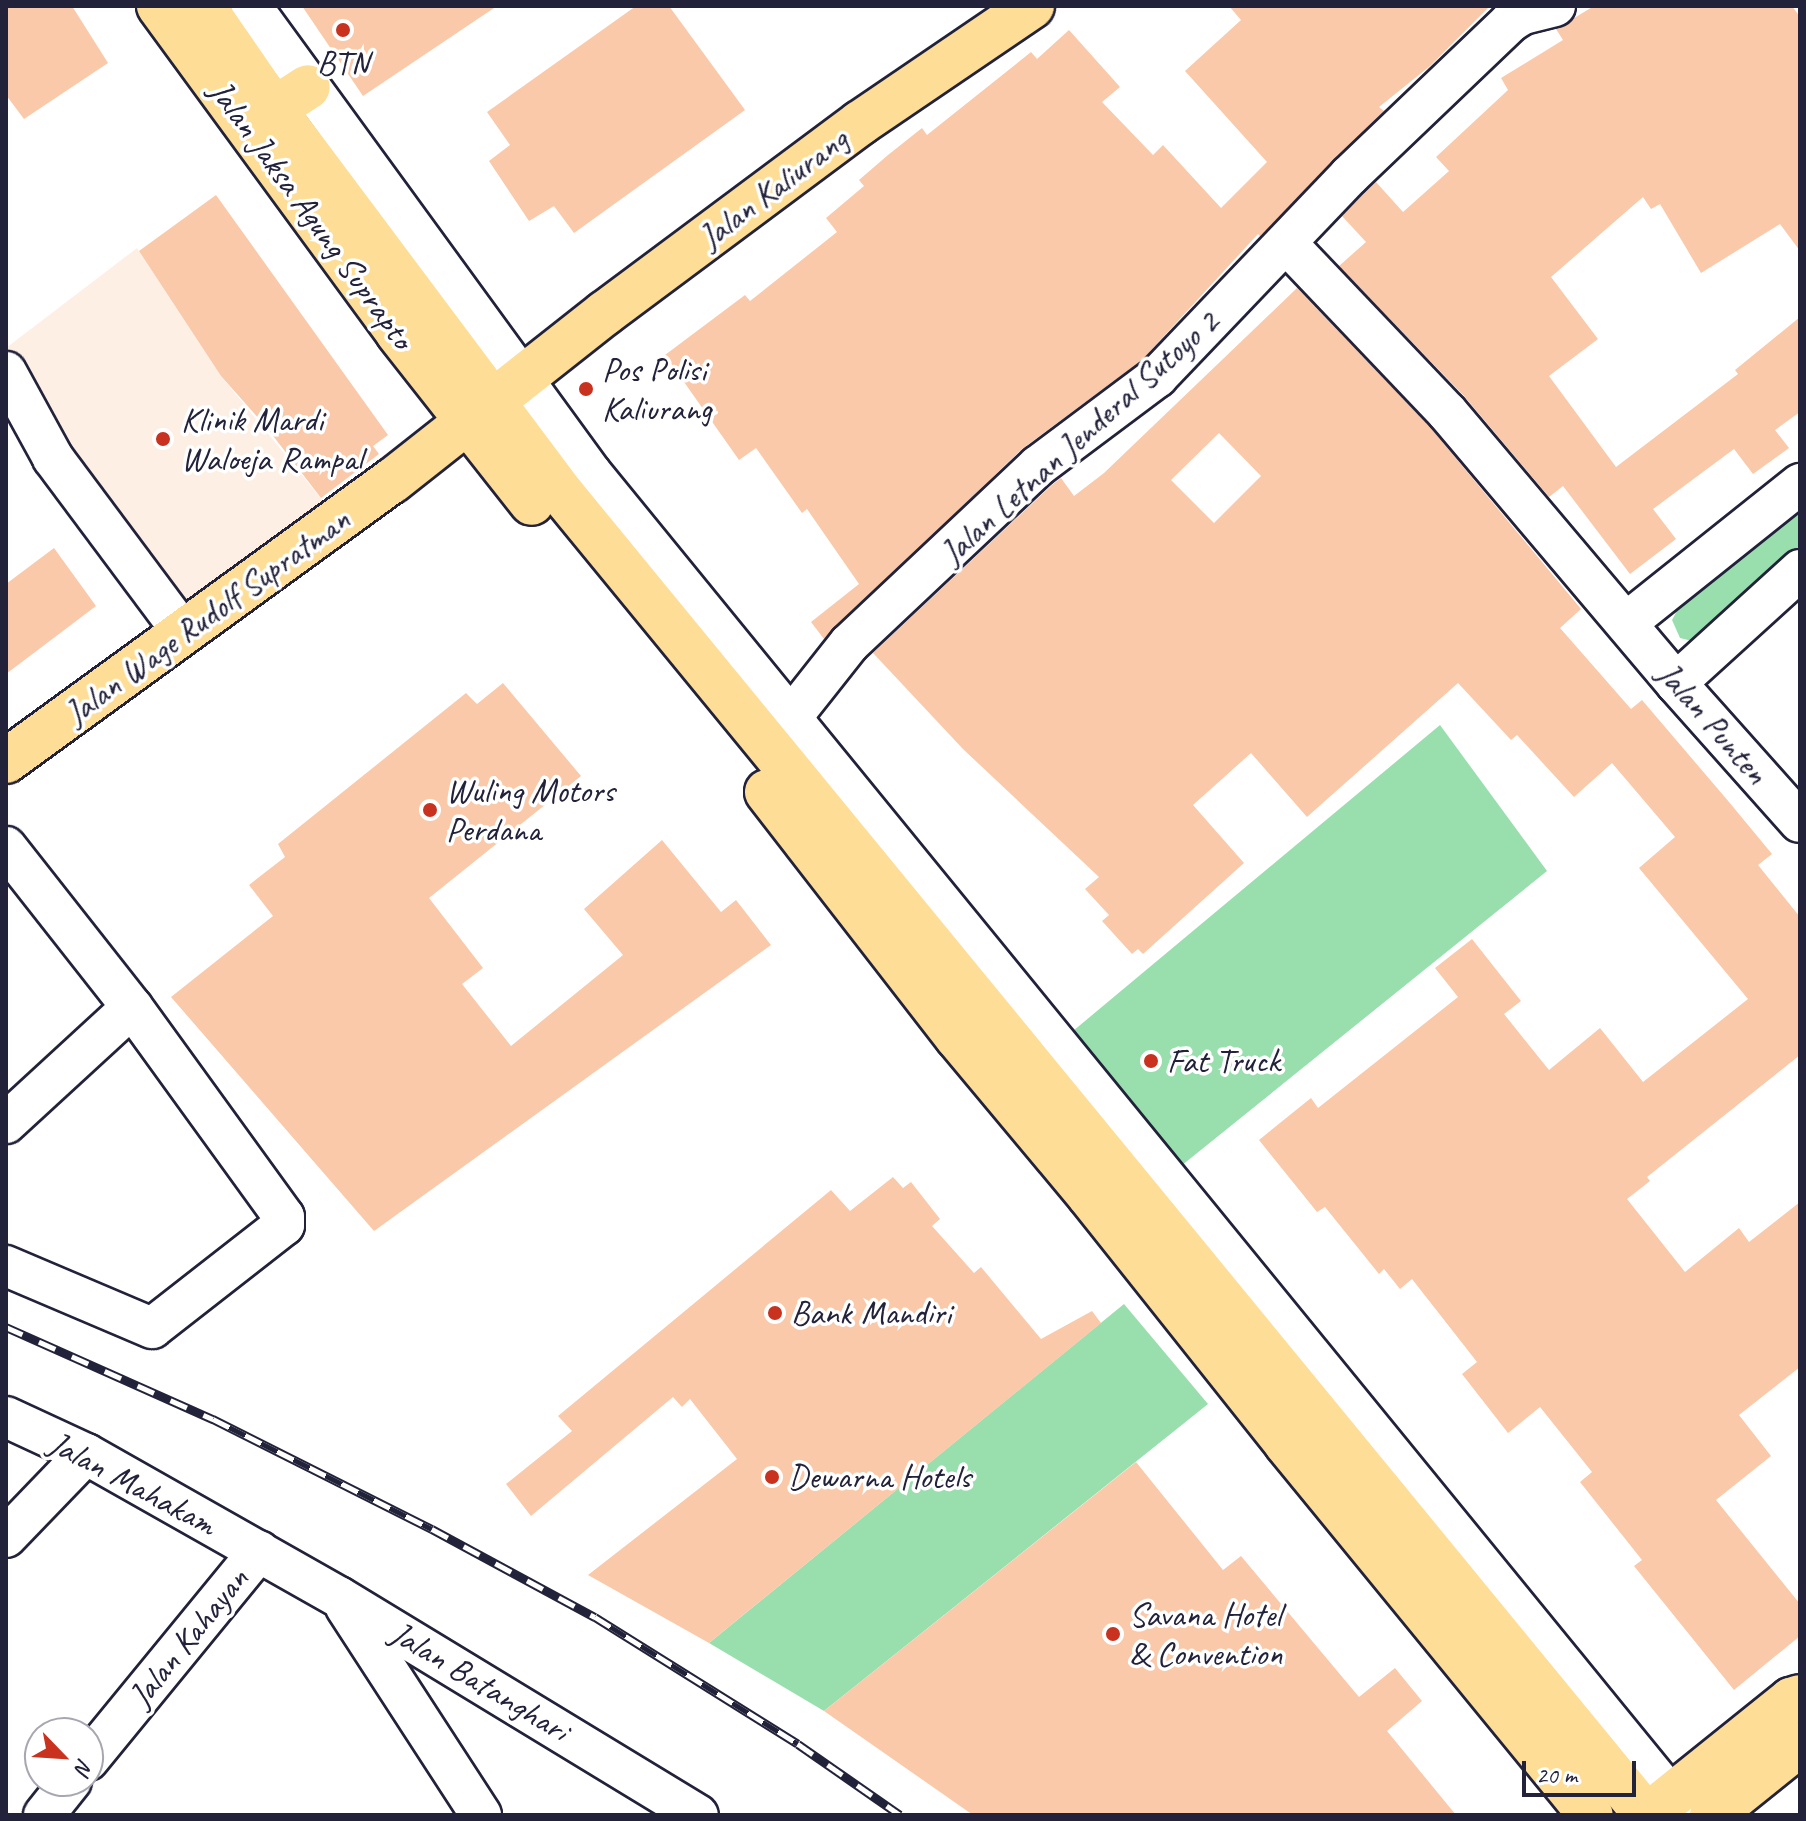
<!DOCTYPE html>
<html>
<head>
<meta charset="utf-8">
<style>
	body { margin:0 }
	#map { position:relative; width:1806px; height:1821px; overflow:hidden; background:#fff; font-family:Caveat,sans-serif }
	div>[style] { position:absolute }
	[style*='--x'] { left:calc(var(--x)*1px); top:calc(var(--y)*1px); width:calc(var(--w)*1px); rotate:calc(var(--a)*1deg) }
	.built>* { inset:0; background:#feefe5 }
	.green>* { inset:0; background:#99dfad }
	.building>* { inset:0; background:#fac9a9 }
	.roads { filter:drop-shadow(2px 0 #22223b) drop-shadow(-2px 0 #22223b) drop-shadow(0 2px #22223b) drop-shadow(0 -2px #22223b) }
	.minor>* { height:40px; margin:-20px; padding:0 20px; transform-origin:20px; border-radius:20px; background:#fff }
	.major>* { height:44px; margin:-22px; padding:0 22px; transform-origin:22px; border-radius:22px; background:#fedd96 }
	.rail>* { height:9px; margin-top:-4.5px; transform-origin:0; background:repeating-linear-gradient(90deg,#fff 0 18px,#22223b 0 36px); box-sizing:border-box; border-block:2px solid #22223b }
	.dots>* { width:22px; height:22px; translate:-50% -50%; box-sizing:border-box; border:4px solid #fff; border-radius:50% }
	span { translate:-50% -50%; white-space:nowrap; text-align:center; line-height:1.15; -webkit-text-stroke:7px #fff; paint-order:stroke }
	.poi-label { font-size:34px; color:#22223b }
	.left { translate:0 -50%; text-align:left }
	.street-label { font-size:34px; color:#22223b }
	.frame { position:absolute; inset:0; border:8px solid #22223b; pointer-events:none }
	.north { position:absolute; left:24px; top:1717px; width:80px; height:80px; box-sizing:border-box; background:#fff; border:2px solid #a7a7b1; border-radius:50%; rotate:115deg; font-size:22px; font-weight:700; line-height:32px; text-align:center; color:#22223b }
	.north::after { content:''; display:block; margin:auto; width:28px; height:36px; background:#c8321e; clip-path:polygon(50% 0,100% 100%,50% 72%,0 100%) }
	.scale { position:absolute; left:1522px; top:1761px; width:114px; height:36px; box-sizing:border-box; border:4px solid #22223b; border-top:0; padding-left:10px; font-size:24px; line-height:28px; white-space:nowrap; color:#22223b; -webkit-text-stroke:6px #fff; paint-order:stroke }
</style>
</head>
<body>
<div id="map">
	<div class="built">
		<i style="clip-path:polygon(137px 248px,221px 376px,323px 501px,173px 611px,6px 360px,6px 348px)"></i>
	</div>
	<div class="green">
		<i style="clip-path:polygon(1800px 507px,1800px 553px,1692px 641px,1680px 638px,1672px 620px,1677px 611px)"></i>
		<i style="clip-path:polygon(1440px 725px,1547px 871px,1181px 1166px,1073px 1031px)"></i>
		<i style="clip-path:polygon(1124px 1304px,1208px 1404px,824px 1711px,709px 1643px)"></i>
	</div>
	<div class="building">
		<i style="clip-path:polygon(6px 6px,72px 6px,108px 63px,24px 119px,6px 95px)"></i>
		<i style="clip-path:polygon(302px 6px,497px 6px,363px 96px)"></i>
		<i style="clip-path:polygon(636px 6px,669px 6px,745px 110px,574px 233px,554px 206px,529px 221px,489px 161px,510px 145px,487px 112px)"></i>
		<i style="clip-path:polygon(1229px 6px,1490px 6px,1430px 66px,1379px 107px,1384px 111px,1260px 236px,1258px 234px,1142px 360px,1022px 449px,824px 639px,811px 622px,859px 584px,807px 509px,802px 513px,756px 448px,739px 460px,665px 355px,745px 295px,750px 301px,837px 232px,826px 218px,864px 186px,859px 180px,888px 155px,922px 128px,927px 135px,1031px 52px,1037px 59px,1069px 30px,1120px 87px,1102px 102px,1153px 155px,1163px 145px,1221px 208px,1267px 162px,1185px 71px,1241px 20px)"></i>
		<i style="clip-path:polygon(1594px 6px,1792px 6px,1800px 17px,1800px 251px,1780px 224px,1701px 273px,1660px 204px,1651px 209px,1643px 197px,1551px 277px,1598px 339px,1549px 376px,1616px 467px,1738px 374px,1735px 370px,1800px 317px,1800px 412px,1775px 430px,1789px 448px,1753px 474px,1734px 449px,1653px 509px,1676px 539px,1630px 574px,1563px 486px,1549px 497px,1464px 396px,1339px 266px,1366px 242px,1342px 216px,1365px 192px,1376px 182px,1403px 212px,1449px 171px,1436px 157px,1508px 90px,1501px 78px,1563px 40px,1556px 29px)"></i>
		<i style="clip-path:polygon(216px 195px,388px 435px,373px 446px,379px 454px,321px 498px,267px 428px,221px 376px,139px 251px)"></i>
		<i style="clip-path:polygon(evenodd,1297px 288px,1430px 427px,1581px 609px,1560px 628px,1631px 709px,1642px 700px,1729px 802px,1772px 854px,1758px 865px,1800px 917px,1800px 1055px,1647px 1177px,1650px 1181px,1627px 1199px,1685px 1272px,1739px 1228px,1749px 1242px,1800px 1202px,1800px 1367px,1739px 1415px,1771px 1456px,1716px 1500px,1800px 1604px,1800px 1636px,1734px 1690px,1634px 1566px,1642px 1560px,1580px 1482px,1592px 1472px,1540px 1407px,1508px 1433px,1462px 1374px,1477px 1362px,1412px 1279px,1400px 1289px,1384px 1269px,1379px 1274px,1325px 1207px,1317px 1212px,1259px 1140px,1311px 1098px,1318px 1108px,1458px 997px,1435px 968px,1472px 939px,1521px 1001px,1504px 1014px,1549px 1070px,1600px 1028px,1643px 1082px,1748px 999px,1639px 868px,1675px 837px,1612px 763px,1574px 797px,1517px 735px,1511px 740px,1458px 683px,1307px 817px,1251px 753px,1193px 805px,1244px 863px,1143px 954px,1138px 949px,1132px 954px,1102px 921px,1109px 915px,1085px 889px,1099px 877px,963px 749px,873px 653px,1053px 484px,1061px 478px,1074px 496px,1104px 473px,1297px 288px,1219px 433px,1261px 476px,1214px 523px,1171px 480px,1219px 433px)"></i>
		<i style="clip-path:polygon(54px 548px,96px 606px,6px 674px,6px 584px)"></i>
		<i style="clip-path:polygon(503px 683px,581px 776px,429px 898px,483px 968px,462px 984px,511px 1046px,623px 955px,584px 909px,662px 840px,721px 912px,736px 900px,771px 945px,374px 1231px,171px 997px,273px 916px,249px 885px,285px 857px,278px 844px,466px 693px,477px 704px)"></i>
		<i style="clip-path:polygon(893px 1177px,903px 1188px,911px 1182px,940px 1219px,932px 1226px,974px 1273px,981px 1267px,1041px 1339px,1092px 1311px,1101px 1323px,709px 1643px,588px 1575px,737px 1459px,690px 1399px,682px 1407px,673px 1397px,531px 1516px,506px 1484px,572px 1431px,558px 1416px,831px 1190px,850px 1211px)"></i>
		<i style="clip-path:polygon(1136px 1462px,1223px 1570px,1241px 1556px,1359px 1697px,1395px 1668px,1422px 1701px,1387px 1731px,1456px 1815px,973px 1815px,824px 1711px)"></i>
	</div>
	<div class="roads">
		<div class="minor">
			<i style="--x:251;--y:6;--w:578;--a:53.94"></i>
			<i style="--x:591;--y:473;--w:1732;--a:50.79"></i>
			<i style="--x:1286;--y:243;--w:233;--a:46.4"></i>
			<i style="--x:1447;--y:412;--w:355;--a:49.8"></i>
			<i style="--x:1676;--y:683;--w:186;--a:48.3"></i>
			<i style="--x:6;--y:372;--w:98;--a:61.3"></i>
			<i style="--x:53;--y:458;--w:219;--a:53.3"></i>
			<i style="--x:1626;--y:623;--w:223;--a:-38.6"></i>
			<i style="--x:1676;--y:683;--w:168;--a:-42.3"></i>
			<i style="--x:789;--y:720;--w:97;--a:-51.7"></i>
			<i style="--x:849;--y:644;--w:260;--a:-43.3"></i>
			<i style="--x:1038;--y:466;--w:149;--a:-36.8"></i>
			<i style="--x:1157;--y:377;--w:278;--a:-46.3"></i>
			<i style="--x:1349;--y:176;--w:223;--a:-43.7"></i>
			<i style="--x:1510;--y:22;--w:15;--a:-32"></i>
			<i style="--x:1523;--y:14;--w:33;--a:-14"></i>
			<i style="--x:6;--y:847;--w:204;--a:51.8"></i>
			<i style="--x:132;--y:1007;--w:259;--a:54.1"></i>
			<i style="--x:284;--y:1217;--w:8;--a:90"></i>
			<i style="--x:284;--y:1225;--w:167;--a:142"></i>
			<i style="--x:152;--y:1328;--w:159;--a:-157"></i>
			<i style="--x:6;--y:1123;--w:171;--a:-42.6"></i>
			<i style="--x:6;--y:1417;--w:88;--a:24.8"></i>
			<i style="--x:86;--y:1454;--w:291;--a:29.5"></i>
			<i style="--x:339;--y:1597;--w:420;--a:31.3"></i>
			<i style="--x:6;--y:1537;--w:115;--a:-46.1"></i>
			<i style="--x:346;--y:1607;--w:248;--a:57"></i>
			<i style="--x:88;--y:1760;--w:270;--a:-50.7"></i>
			<i style="--x:44;--y:1815;--w:43;--a:-51.5"></i>
		</div>
		<div class="major">
			<i style="--x:159;--y:6;--w:405;--a:53.8"></i>
			<i style="--x:398;--y:333;--w:216;--a:51.8"></i>
			<i style="--x:203;--y:6;--w:125;--a:55.4"></i>
			<i style="--x:274;--y:109;--w:482;--a:53.2"></i>
			<i style="--x:563;--y:495;--w:1707;--a:50.63"></i>
			<i style="--x:274;--y:109;--w:40;--a:-32.9"></i>
			<i style="--x:6;--y:761;--w:477;--a:-36"></i>
			<i style="--x:392;--y:481;--w:271;--a:-38.3"></i>
			<i style="--x:605;--y:313;--w:318;--a:-36.7"></i>
			<i style="--x:860;--y:123;--w:208;--a:-34.2"></i>
			<i style="--x:767;--y:792;--w:310;--a:52.2"></i>
			<i style="--x:957;--y:1037;--w:206;--a:50.1"></i>
			<i style="--x:1089;--y:1195;--w:317;--a:51.5"></i>
			<i style="--x:1286;--y:1443;--w:481;--a:50.7"></i>
			<i style="--x:1648;--y:1815;--w:184;--a:-38.8"></i>
			<i style="--x:1791;--y:1700;--w:9;--a:-18"></i>
			<i style="--x:1712;--y:1815;--w:113;--a:-38.9"></i>
		</div>
	</div>
	<div class="rail">
		<i style="--x:6;--y:1327;--w:227;--a:24"></i>
		<i style="--x:213;--y:1419;--w:245;--a:26.7"></i>
		<i style="--x:432;--y:1529;--w:185;--a:28.4"></i>
		<i style="--x:595;--y:1617;--w:239;--a:32"></i>
		<i style="--x:798;--y:1744;--w:124;--a:34.8"></i>
	</div>
	<div class="dots">
		<i style="left:343px;top:30px;background:#c8321e"></i>
		<i style="left:586px;top:389px;background:#c8321e"></i>
		<i style="left:163px;top:439px;background:#c8321e"></i>
		<i style="left:430px;top:810px;background:#c8321e"></i>
		<i style="left:1151px;top:1061px;background:#c8321e"></i>
		<i style="left:775px;top:1313px;background:#c8321e"></i>
		<i style="left:772px;top:1477px;background:#c8321e"></i>
		<i style="left:1113px;top:1634px;background:#c8321e"></i>
	</div>
	<div class="poi-label">
		<span style="left:343px;top:63px">BTN</span>
		<span class="left" style="left:602px;top:389px">Pos Polisi<br>Kaliurang</span>
		<span class="left" style="left:181px;top:439px">Klinik Mardi<br>Waloeja Rampal</span>
		<span class="left" style="left:446px;top:810px">Wuling Motors<br>Perdana</span>
		<span class="left" style="left:1167px;top:1061px">Fat Truck</span>
		<span class="left" style="left:791px;top:1313px">Bank Mandiri</span>
		<span class="left" style="left:788px;top:1477px">Dewarna Hotels</span>
		<span class="left" style="left:1129px;top:1634px">Savana Hotel<br>&amp; Convention</span>
	</div>
	<div class="street-label">
		<span style="left:773px;top:188px;rotate:-37deg">Jalan Kaliurang</span>
		<span style="left:312px;top:214px;rotate:54deg">Jalan Jaksa Agung Suprapto</span>
		<span style="left:1079px;top:437px;rotate:-42deg">Jalan Letnan Jenderal Sutoyo 2</span>
		<span style="left:207px;top:616px;rotate:-36deg">Jalan Wage Rudolf Supratman</span>
		<span style="left:1713px;top:723px;rotate:49deg">Jalan Punten</span>
		<span style="left:133px;top:1483px;rotate:28deg">Jalan Mahakam</span>
		<span style="left:188px;top:1637px;rotate:-51deg">Jalan Kahayan</span>
		<span style="left:480px;top:1681px;rotate:31deg">Jalan Batanghari</span>
	</div>
	<div class="frame"></div>
	<div class="north">N</div>
	<div class="scale">20 m</div>
</div>
</body>
</html>
